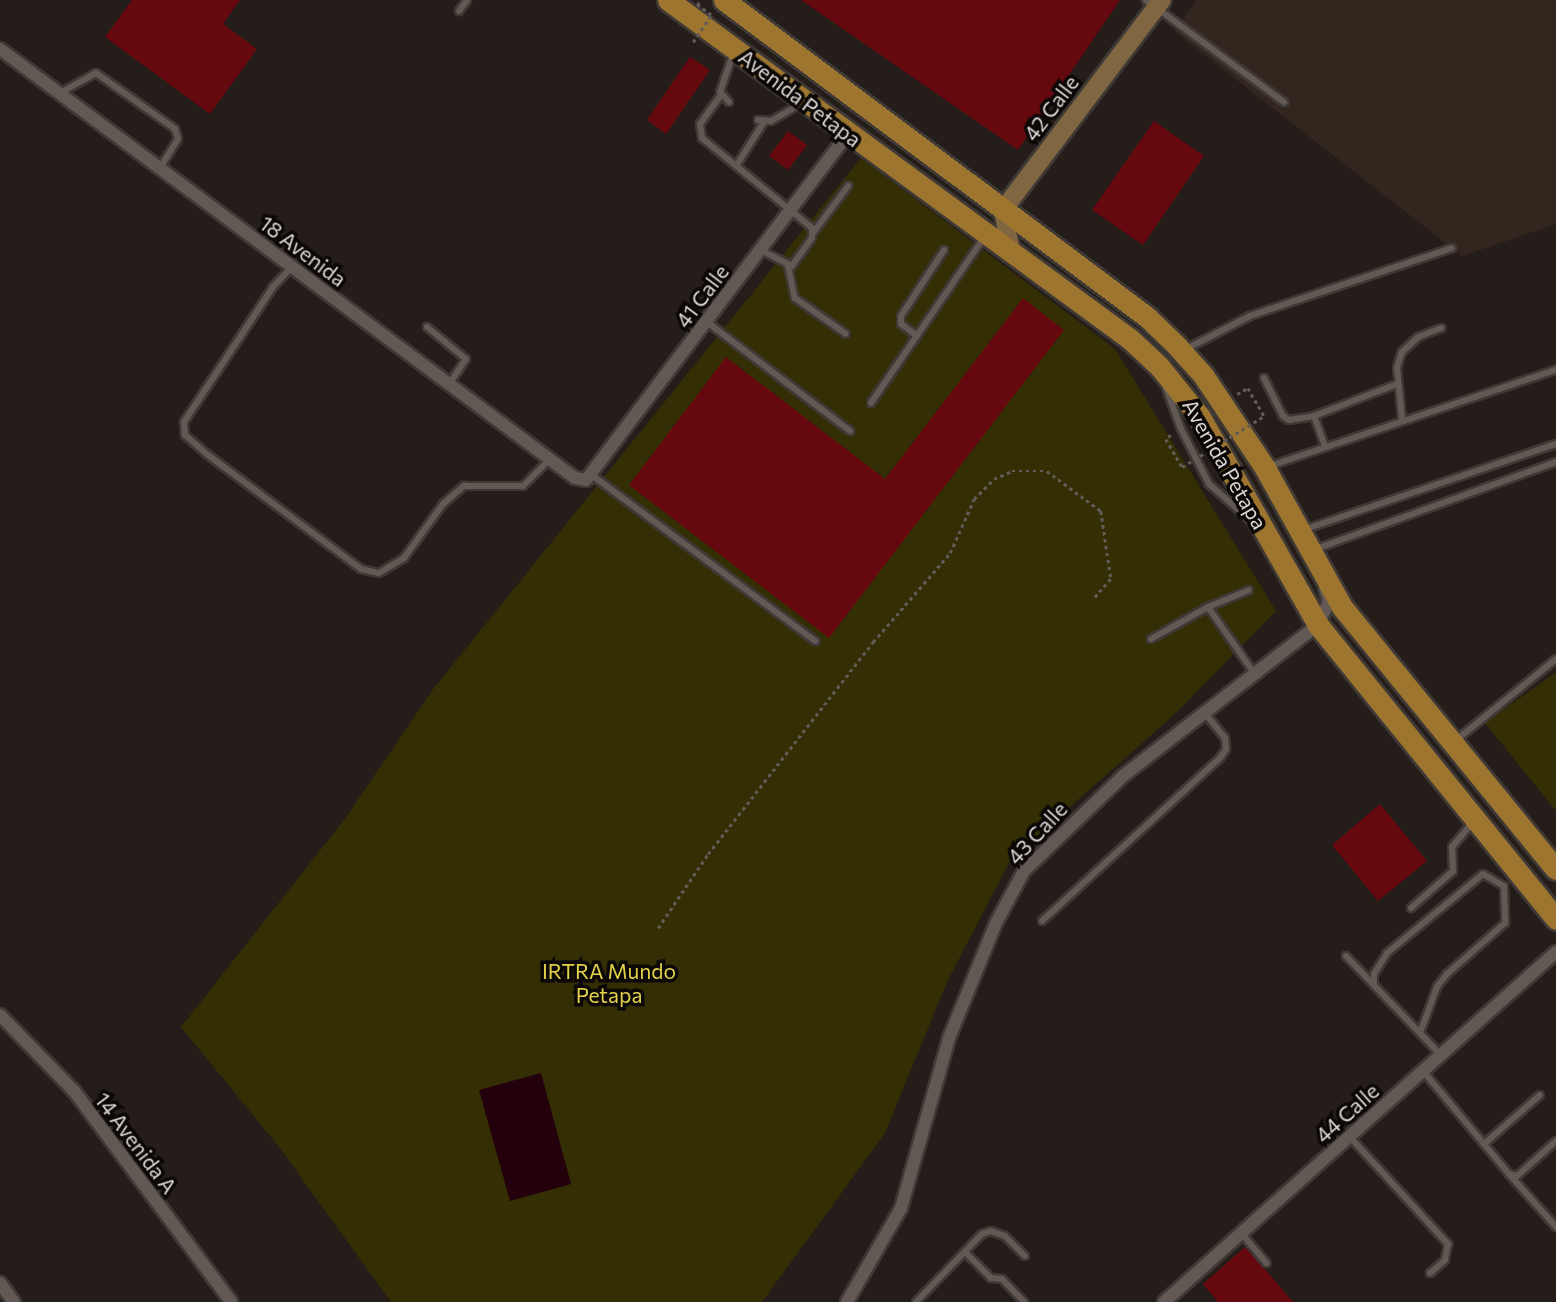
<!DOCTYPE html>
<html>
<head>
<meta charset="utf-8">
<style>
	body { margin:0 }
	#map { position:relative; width:1556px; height:1302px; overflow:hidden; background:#251d19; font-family:Commissioner,sans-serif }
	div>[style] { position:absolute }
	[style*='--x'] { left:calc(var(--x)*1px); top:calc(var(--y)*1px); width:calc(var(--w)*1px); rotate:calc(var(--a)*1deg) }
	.built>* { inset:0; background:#32261f }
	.green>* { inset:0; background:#332e04 }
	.water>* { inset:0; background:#23000c }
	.building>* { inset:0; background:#66090f }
	.path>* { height:2.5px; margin-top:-1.25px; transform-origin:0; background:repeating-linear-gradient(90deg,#625b57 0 3.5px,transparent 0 7px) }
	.roads { filter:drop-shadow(2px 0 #3f3936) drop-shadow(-2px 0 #3f3936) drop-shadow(0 2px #3f3936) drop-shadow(0 -2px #3f3936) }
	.lane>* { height:6px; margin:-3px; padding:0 3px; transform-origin:3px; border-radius:3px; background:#635954 }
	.street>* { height:12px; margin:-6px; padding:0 6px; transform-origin:6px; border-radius:6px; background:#635954 }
	.secondary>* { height:18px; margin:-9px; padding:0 9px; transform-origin:9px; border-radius:9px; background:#806741 }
	.primary>* { height:21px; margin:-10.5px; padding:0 10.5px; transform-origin:10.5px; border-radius:10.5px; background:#9d752f }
	.path-bridge>* { height:2.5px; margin-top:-1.25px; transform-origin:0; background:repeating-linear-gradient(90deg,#625b57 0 3.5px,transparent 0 7px) }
	span { translate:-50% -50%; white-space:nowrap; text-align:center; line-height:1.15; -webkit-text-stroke:7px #0b0807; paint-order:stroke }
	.street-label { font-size:21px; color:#dcd6d3 }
	.park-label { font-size:21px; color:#e2d249 }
</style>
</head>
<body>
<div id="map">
	<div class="built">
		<i style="clip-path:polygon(1197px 0,1556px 0,1556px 224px,1462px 256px,1174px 31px)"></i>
	</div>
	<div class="green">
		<i style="clip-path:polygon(861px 158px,1115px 349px,1276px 611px,1176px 713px,1011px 859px,947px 982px,885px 1133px,762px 1302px,391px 1302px,279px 1147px,181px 1027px,344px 820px,434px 688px)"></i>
		<i style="clip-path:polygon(1556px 672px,1556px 811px,1485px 723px)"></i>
	</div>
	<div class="water">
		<i style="clip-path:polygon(541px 1073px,571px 1184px,510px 1201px,479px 1090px)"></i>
	</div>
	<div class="building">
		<i style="clip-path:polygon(132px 0,240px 0,223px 24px,257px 49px,210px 114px,105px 37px)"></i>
		<i style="clip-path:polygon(801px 0,1120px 0,1018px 150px)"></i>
		<i style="clip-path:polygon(690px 57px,710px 70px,666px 134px,647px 120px)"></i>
		<i style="clip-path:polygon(1154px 121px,1204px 156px,1143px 245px,1092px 210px)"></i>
		<i style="clip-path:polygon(788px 131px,807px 145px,788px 170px,769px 156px)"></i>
		<i style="clip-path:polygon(1023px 298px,1064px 330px,829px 638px,629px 485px,726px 357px,885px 479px)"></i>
		<i style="clip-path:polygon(1380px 804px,1427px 861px,1378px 901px,1332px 845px)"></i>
		<i style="clip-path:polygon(1245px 1247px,1265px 1269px,1293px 1302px,1218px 1302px,1203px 1284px)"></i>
	</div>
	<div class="path">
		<i style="--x:1237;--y:394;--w:13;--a:-29"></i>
		<i style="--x:1248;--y:388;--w:32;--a:60"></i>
		<i style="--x:1171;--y:435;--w:6;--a:141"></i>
		<i style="--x:1166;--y:439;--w:32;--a:60"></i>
		<i style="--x:658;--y:928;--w:89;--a:-56"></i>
		<i style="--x:708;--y:854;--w:269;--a:-52.1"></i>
		<i style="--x:873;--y:642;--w:118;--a:-49.1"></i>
		<i style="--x:950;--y:553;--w:59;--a:-66"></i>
		<i style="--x:974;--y:499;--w:28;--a:-45"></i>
		<i style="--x:994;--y:479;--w:20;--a:-24"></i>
		<i style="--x:1012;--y:471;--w:35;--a:0"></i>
		<i style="--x:1047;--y:471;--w:67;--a:36.5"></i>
		<i style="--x:1101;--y:511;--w:69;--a:81.6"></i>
		<i style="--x:1111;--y:579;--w:28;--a:131"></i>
	</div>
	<div class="roads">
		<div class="lane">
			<i style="--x:1146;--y:0;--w:172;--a:36.5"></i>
			<i style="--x:459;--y:11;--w:14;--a:-54"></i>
			<i style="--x:60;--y:93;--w:41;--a:-29.1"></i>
			<i style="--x:96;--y:73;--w:97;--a:35.3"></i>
			<i style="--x:175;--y:129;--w:10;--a:73"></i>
			<i style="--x:178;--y:139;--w:34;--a:122"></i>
			<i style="--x:721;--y:95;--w:36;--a:126"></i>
			<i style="--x:700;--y:124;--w:14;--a:82"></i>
			<i style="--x:702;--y:138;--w:142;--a:39.3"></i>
			<i style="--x:812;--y:228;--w:10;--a:90"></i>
			<i style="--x:812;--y:238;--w:34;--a:126"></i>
			<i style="--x:792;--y:266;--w:35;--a:-153"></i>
			<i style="--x:729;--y:102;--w:13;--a:-132"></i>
			<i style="--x:720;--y:92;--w:43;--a:-71.1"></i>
			<i style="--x:758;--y:120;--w:13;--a:4"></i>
			<i style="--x:771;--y:121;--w:34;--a:-30"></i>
			<i style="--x:736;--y:166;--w:52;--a:-57.5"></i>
			<i style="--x:813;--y:233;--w:59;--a:-53.3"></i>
			<i style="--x:788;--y:266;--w:33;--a:78"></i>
			<i style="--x:795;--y:298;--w:62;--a:35.2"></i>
			<i style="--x:292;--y:267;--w:28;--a:134"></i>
			<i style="--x:273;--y:287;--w:162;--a:123.4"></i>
			<i style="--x:184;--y:422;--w:13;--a:86"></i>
			<i style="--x:185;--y:435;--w:30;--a:41"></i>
			<i style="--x:208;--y:455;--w:191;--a:36.7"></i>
			<i style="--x:361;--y:569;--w:18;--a:13"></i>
			<i style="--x:379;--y:573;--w:29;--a:-31"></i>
			<i style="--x:404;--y:558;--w:67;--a:-54.2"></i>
			<i style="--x:443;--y:504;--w:28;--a:-41"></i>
			<i style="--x:464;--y:486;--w:59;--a:0"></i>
			<i style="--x:523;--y:486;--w:38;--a:-45"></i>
			<i style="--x:707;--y:322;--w:180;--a:37.3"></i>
			<i style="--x:427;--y:327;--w:50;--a:39.4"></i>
			<i style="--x:466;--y:359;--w:30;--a:124"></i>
			<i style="--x:917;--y:336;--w:20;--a:-143"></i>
			<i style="--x:901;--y:324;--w:8;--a:-90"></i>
			<i style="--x:901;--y:316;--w:79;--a:-56.9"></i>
			<i style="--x:1186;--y:349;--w:72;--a:-27.3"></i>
			<i style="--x:1250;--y:316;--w:213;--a:-18.6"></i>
			<i style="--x:1264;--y:378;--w:42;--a:63.4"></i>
			<i style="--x:1283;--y:416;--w:7;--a:34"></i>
			<i style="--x:1289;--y:420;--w:25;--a:-9"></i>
			<i style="--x:1314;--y:416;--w:32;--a:70"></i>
			<i style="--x:1166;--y:388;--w:44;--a:69.9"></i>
			<i style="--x:1181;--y:429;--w:62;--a:63"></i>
			<i style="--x:1209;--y:484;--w:52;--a:41.1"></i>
			<i style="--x:871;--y:403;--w:202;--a:-55.7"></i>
			<i style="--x:1314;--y:416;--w:89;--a:-21.1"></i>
			<i style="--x:1402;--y:419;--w:52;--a:-95.5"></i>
			<i style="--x:1397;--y:367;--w:16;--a:-72"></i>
			<i style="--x:1402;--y:352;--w:22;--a:-43"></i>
			<i style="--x:1418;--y:337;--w:25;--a:-21"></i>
			<i style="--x:1270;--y:466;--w:302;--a:-18.6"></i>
			<i style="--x:593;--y:476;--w:277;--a:36.6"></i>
			<i style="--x:1303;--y:530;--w:267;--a:-18.8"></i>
			<i style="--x:1313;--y:550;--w:258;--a:-19.9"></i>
			<i style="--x:1208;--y:607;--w:44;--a:-22.5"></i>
			<i style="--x:1151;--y:639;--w:65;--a:-29.3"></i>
			<i style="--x:1208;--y:607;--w:80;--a:55.1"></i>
			<i style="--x:1455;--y:741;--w:130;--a:-39.1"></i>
			<i style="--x:1411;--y:908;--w:56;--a:-41.4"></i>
			<i style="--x:1453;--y:871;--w:24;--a:-92"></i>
			<i style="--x:1452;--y:847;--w:33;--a:-50"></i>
			<i style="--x:1042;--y:921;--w:241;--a:-42.5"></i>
			<i style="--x:1220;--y:758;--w:11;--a:-56"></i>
			<i style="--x:1226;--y:749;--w:11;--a:-95"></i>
			<i style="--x:1225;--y:738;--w:32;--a:-129"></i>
			<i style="--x:1346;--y:956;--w:137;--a:46.2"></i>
			<i style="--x:1374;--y:985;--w:11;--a:-90"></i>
			<i style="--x:1374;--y:974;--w:25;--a:-58"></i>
			<i style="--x:1387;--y:953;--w:124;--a:-39.5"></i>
			<i style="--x:1483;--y:874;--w:24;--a:30"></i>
			<i style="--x:1504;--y:886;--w:37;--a:88"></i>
			<i style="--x:1505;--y:923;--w:77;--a:138.7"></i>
			<i style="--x:1447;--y:974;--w:16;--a:128"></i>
			<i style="--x:1437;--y:987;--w:49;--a:110.3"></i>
			<i style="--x:1423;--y:1071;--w:134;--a:50.1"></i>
			<i style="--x:1509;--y:1174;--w:8;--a:14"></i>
			<i style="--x:1517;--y:1176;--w:52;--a:-41.9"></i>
			<i style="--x:1349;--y:1136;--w:147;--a:47.5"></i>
			<i style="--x:1448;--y:1244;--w:16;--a:101"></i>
			<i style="--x:1445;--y:1260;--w:20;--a:139"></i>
			<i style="--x:1484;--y:1144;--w:74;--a:-41.2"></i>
			<i style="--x:1509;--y:1174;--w:71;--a:48.4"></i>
			<i style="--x:1242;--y:1234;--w:38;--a:50"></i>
			<i style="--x:965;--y:1252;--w:37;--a:45"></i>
			<i style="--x:991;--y:1278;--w:11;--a:5"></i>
			<i style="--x:1002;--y:1279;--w:32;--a:46"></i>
			<i style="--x:916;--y:1302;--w:95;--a:-45.9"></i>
			<i style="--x:982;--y:1234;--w:9;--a:-18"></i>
			<i style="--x:991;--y:1231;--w:15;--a:20"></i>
			<i style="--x:1005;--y:1236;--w:28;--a:45"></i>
		</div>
		<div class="street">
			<i style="--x:0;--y:49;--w:717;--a:36.73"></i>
			<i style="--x:575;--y:478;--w:11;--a:10"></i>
			<i style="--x:586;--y:480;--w:434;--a:-52.9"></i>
			<i style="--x:0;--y:1015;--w:106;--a:45.8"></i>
			<i style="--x:74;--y:1091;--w:263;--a:53.3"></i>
			<i style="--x:0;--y:1283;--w:24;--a:54"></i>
			<i style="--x:847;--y:1302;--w:108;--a:-60.1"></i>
			<i style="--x:901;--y:1208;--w:177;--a:-74.2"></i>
			<i style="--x:949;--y:1038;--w:124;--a:-67.8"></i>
			<i style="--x:996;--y:923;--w:59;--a:-61.7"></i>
			<i style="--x:1024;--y:871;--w:137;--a:-43.8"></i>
			<i style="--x:1123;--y:776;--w:247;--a:-37.8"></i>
			<i style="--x:1318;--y:625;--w:26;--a:-65"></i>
			<i style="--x:1329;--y:601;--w:14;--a:-107"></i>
			<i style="--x:1164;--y:1302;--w:526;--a:-41.76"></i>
		</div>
		<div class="secondary">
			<i style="--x:1011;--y:252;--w:43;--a:-100.8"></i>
			<i style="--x:1003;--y:210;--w:263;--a:-52.9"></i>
		</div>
		<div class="primary">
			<i style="--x:668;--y:0;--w:573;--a:36.27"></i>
			<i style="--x:1130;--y:339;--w:40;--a:43"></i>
			<i style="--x:1159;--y:366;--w:65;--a:51.2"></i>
			<i style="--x:1200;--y:417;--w:239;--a:60.4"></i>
			<i style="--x:1318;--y:625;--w:378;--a:51"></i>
			<i style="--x:724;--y:0;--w:529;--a:36.85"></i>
			<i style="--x:1147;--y:317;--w:40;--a:44"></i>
			<i style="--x:1176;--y:345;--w:40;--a:48"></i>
			<i style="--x:1203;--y:375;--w:112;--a:56.3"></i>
			<i style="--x:1265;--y:468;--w:159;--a:61"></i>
			<i style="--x:1342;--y:607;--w:338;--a:50.8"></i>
		</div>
	</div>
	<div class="path-bridge">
		<i style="--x:693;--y:42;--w:32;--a:-56"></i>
		<i style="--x:711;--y:15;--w:17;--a:-144"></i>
		<i style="--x:697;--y:5;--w:6;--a:-51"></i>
		<i style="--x:1182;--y:467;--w:97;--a:-31.9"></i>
	</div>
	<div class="street-label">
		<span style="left:800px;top:98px;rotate:37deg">Avenida Petapa</span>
		<span style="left:1051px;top:108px;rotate:-53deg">42 Calle</span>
		<span style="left:303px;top:251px;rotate:37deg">18 Avenida</span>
		<span style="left:702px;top:296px;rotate:-53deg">41 Calle</span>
		<span style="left:1225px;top:464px;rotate:60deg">Avenida Petapa</span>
		<span style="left:1037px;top:833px;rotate:-47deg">43 Calle</span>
		<span style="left:1347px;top:1113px;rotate:-42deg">44 Calle</span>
		<span style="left:136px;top:1143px;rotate:53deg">14 Avenida A</span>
	</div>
	<div class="park-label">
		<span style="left:609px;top:983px">IRTRA Mundo<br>Petapa</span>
	</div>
</div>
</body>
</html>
